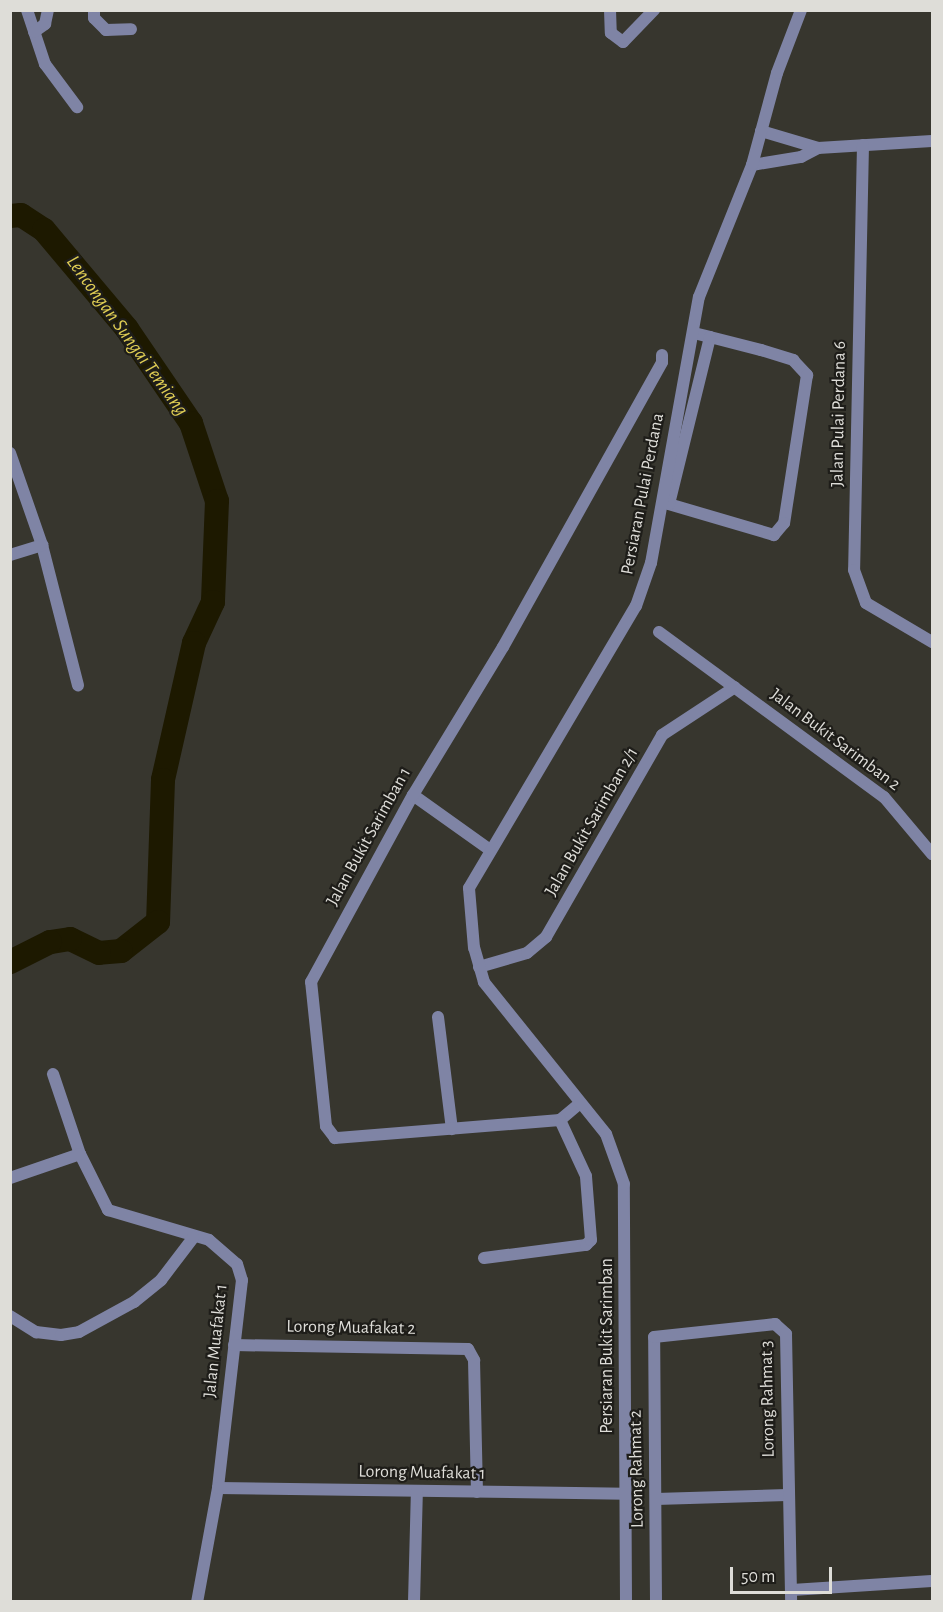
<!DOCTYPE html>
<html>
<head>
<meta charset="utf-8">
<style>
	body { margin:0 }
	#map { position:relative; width:943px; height:1612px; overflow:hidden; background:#37362e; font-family:"Alegreya Sans",sans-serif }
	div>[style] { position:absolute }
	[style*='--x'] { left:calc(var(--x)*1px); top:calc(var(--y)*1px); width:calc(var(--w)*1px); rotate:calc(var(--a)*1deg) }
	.river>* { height:24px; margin:-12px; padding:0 12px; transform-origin:12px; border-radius:12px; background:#1d1900 }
	.minor>* { height:12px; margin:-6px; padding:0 6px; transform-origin:6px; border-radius:6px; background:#7f84a5 }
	span { translate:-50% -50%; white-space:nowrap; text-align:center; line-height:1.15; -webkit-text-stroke:4.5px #1e1d19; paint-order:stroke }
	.street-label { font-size:18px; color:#deddd8 }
	.water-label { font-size:20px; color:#decc53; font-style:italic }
	.frame { position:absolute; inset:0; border:12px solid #deddd8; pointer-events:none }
	.scale { position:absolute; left:730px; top:1567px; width:102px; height:27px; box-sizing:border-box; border:3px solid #deddd8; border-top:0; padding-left:8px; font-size:18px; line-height:21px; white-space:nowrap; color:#deddd8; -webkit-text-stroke:4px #1e1d19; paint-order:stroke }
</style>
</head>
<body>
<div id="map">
	<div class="river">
		<i style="--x:10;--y:216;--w:11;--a:-5"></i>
		<i style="--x:21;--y:215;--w:27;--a:33"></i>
		<i style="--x:44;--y:230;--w:129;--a:50"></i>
		<i style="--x:127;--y:329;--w:114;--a:55.8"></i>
		<i style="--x:191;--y:423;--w:82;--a:71.6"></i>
		<i style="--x:217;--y:501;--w:101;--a:92.3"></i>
		<i style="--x:213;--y:602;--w:45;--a:114.9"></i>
		<i style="--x:194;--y:643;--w:140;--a:102.8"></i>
		<i style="--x:163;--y:780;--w:142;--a:92"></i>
		<i style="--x:158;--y:922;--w:47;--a:141.9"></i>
		<i style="--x:121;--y:951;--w:22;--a:175"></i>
		<i style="--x:99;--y:953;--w:32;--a:-154"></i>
		<i style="--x:70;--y:939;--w:20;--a:171"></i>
		<i style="--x:50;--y:942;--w:45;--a:153.4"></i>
	</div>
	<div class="minor">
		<i style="--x:27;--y:10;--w:57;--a:71.6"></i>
		<i style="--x:45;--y:64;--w:54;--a:53.3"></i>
		<i style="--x:94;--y:10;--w:8;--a:90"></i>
		<i style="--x:94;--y:18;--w:17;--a:45"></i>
		<i style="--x:106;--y:30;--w:25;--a:-2"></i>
		<i style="--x:610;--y:10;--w:23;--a:88"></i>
		<i style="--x:611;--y:33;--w:15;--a:37"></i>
		<i style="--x:623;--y:42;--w:45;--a:-45.9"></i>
		<i style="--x:34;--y:32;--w:14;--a:-36"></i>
		<i style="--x:45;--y:24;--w:14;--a:-78"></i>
		<i style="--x:761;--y:131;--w:59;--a:16.6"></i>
		<i style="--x:818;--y:148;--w:114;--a:-3.5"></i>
		<i style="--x:863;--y:145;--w:425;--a:91.2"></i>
		<i style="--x:854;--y:570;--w:35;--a:70"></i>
		<i style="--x:866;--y:603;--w:77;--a:30.6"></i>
		<i style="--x:752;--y:165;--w:50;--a:-9.3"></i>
		<i style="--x:801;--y:157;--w:19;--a:-28"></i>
		<i style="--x:694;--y:333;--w:16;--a:14"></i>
		<i style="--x:710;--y:337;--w:53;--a:14.3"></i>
		<i style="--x:761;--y:350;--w:34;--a:17"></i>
		<i style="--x:793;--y:360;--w:21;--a:47"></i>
		<i style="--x:807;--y:375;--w:150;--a:98.8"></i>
		<i style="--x:784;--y:523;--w:16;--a:130"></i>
		<i style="--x:774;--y:535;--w:109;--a:-163.6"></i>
		<i style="--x:669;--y:504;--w:172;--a:-76.2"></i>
		<i style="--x:10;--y:453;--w:97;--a:70.8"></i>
		<i style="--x:42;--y:545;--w:145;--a:75.6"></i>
		<i style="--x:10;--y:555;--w:34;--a:-17"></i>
		<i style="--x:659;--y:632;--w:279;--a:36.3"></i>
		<i style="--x:884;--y:797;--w:75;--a:49.9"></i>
		<i style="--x:413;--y:795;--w:95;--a:35.5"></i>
		<i style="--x:479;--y:967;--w:50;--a:-16.3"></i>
		<i style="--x:527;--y:953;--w:25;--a:-40"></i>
		<i style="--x:546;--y:937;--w:233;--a:-60.1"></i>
		<i style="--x:662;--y:735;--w:87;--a:-33.3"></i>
		<i style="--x:438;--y:1017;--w:113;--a:82.9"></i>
		<i style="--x:53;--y:1074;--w:84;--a:71.4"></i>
		<i style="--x:80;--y:1154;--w:63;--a:63.4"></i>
		<i style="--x:108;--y:1210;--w:105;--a:16.5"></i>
		<i style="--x:209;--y:1240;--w:37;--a:41"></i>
		<i style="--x:237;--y:1264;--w:17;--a:73"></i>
		<i style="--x:242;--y:1280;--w:209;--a:96.6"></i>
		<i style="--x:218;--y:1488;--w:116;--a:100.4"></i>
		<i style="--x:579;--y:1104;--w:25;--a:140"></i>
		<i style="--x:560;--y:1120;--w:226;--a:175.4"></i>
		<i style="--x:335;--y:1138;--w:15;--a:-127"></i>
		<i style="--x:326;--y:1126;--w:145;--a:-95.9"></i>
		<i style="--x:311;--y:982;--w:213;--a:-61.4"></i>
		<i style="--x:413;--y:795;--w:173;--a:-58.7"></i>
		<i style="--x:503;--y:647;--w:326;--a:-60.8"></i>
		<i style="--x:662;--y:362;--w:7;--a:-90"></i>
		<i style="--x:10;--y:1178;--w:74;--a:-18.9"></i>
		<i style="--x:484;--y:1258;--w:103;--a:-7.3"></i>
		<i style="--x:586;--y:1245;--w:7;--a:-45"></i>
		<i style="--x:591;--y:1240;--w:64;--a:-94.5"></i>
		<i style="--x:586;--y:1176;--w:62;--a:-114.9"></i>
		<i style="--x:10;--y:1316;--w:31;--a:32"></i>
		<i style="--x:36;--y:1332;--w:25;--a:7"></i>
		<i style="--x:61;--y:1335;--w:18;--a:-9"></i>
		<i style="--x:79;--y:1332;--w:63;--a:-28.6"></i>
		<i style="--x:134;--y:1302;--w:35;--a:-39"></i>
		<i style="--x:161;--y:1280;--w:53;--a:-52.7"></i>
		<i style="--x:234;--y:1345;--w:234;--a:1"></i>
		<i style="--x:468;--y:1349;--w:13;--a:61"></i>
		<i style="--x:474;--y:1360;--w:132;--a:88.7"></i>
		<i style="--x:218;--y:1488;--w:407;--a:0.8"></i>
		<i style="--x:656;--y:1499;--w:131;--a:-1.7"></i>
		<i style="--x:792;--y:1590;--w:140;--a:-3.7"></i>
		<i style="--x:414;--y:1602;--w:111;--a:-88.5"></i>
		<i style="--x:626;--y:1602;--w:418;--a:-90.3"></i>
		<i style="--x:624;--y:1184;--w:53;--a:-109.8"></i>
		<i style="--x:606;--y:1134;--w:195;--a:-128.8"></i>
		<i style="--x:484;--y:982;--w:35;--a:-106"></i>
		<i style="--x:474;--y:948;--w:60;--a:-94.8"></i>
		<i style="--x:469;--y:888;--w:328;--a:-59.4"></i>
		<i style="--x:636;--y:606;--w:46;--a:-70.8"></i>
		<i style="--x:651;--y:563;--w:270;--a:-79.8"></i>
		<i style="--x:699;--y:297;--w:142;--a:-68.1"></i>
		<i style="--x:752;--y:165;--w:95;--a:-74.8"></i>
		<i style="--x:777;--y:73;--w:67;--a:-69.1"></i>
		<i style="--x:656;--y:1602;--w:265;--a:-90.4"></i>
		<i style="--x:654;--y:1337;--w:122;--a:-6.1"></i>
		<i style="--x:775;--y:1324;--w:15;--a:42"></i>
		<i style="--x:786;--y:1334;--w:268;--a:88.9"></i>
	</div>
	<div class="street-label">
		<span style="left:839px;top:414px;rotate:-89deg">Jalan Pulai Perdana 6</span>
		<span style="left:643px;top:494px;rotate:-79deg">Persiaran Pulai Perdana</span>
		<span style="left:835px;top:740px;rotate:37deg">Jalan Bukit Sarimban 2</span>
		<span style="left:592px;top:822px;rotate:-60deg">Jalan Bukit Sarimban 2/1</span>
		<span style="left:369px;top:837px;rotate:-61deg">Jalan Bukit Sarimban 1</span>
		<span style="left:351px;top:1328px;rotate:1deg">Lorong Muafakat 2</span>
		<span style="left:216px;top:1341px;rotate:-84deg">Jalan Muafakat 1</span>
		<span style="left:607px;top:1346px;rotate:-90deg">Persiaran Bukit Sarimban</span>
		<span style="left:768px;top:1399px;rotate:-91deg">Lorong Rahmat 3</span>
		<span style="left:637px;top:1469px;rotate:-91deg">Lorong Rahmat 2</span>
		<span style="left:422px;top:1473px;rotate:1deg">Lorong Muafakat 1</span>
	</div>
	<div class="water-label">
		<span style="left:127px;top:336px;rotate:54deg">Lencongan Sungai Temiang</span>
	</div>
	<div class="frame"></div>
	<div class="scale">50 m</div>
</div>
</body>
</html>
